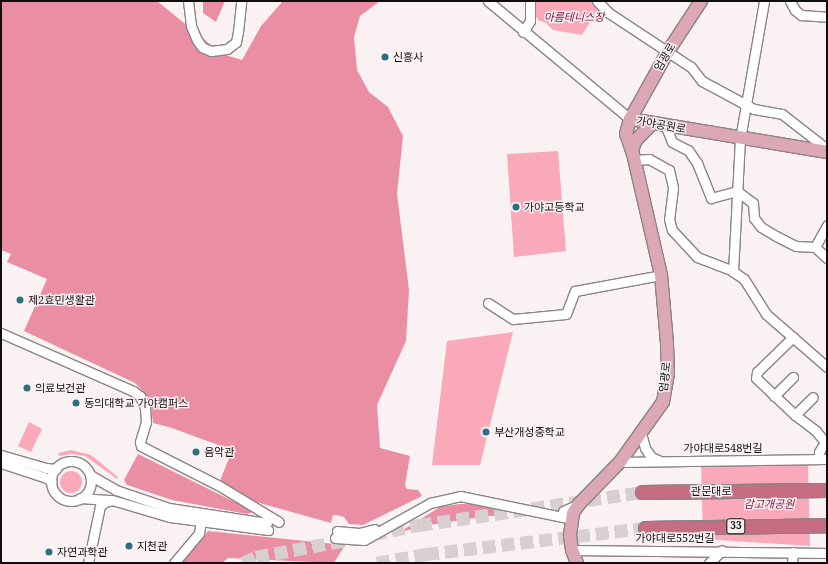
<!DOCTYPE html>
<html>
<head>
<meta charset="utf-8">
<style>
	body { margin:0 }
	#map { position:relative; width:828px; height:564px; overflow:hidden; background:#faf1f2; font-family:"Noto Serif","Noto Sans KR",serif }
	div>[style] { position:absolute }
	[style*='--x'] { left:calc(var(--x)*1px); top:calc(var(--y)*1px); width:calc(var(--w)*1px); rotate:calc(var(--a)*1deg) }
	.green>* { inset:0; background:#f9a9ba }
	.round { border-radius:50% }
	.forest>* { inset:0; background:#ea8fa3 }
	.highway-tunnel>* { height:13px; margin-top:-6.5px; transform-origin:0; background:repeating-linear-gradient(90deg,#d7cfd0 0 13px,transparent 0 19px) }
	.roads { filter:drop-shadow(1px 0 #8b8384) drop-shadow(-1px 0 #8b8384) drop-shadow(0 1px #8b8384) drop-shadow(0 -1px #8b8384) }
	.minor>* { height:9px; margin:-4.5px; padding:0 4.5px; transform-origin:4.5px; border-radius:4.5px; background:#fff }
	.minor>.ring { margin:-4.5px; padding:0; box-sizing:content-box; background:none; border:9px solid #fff; border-radius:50% }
	.major>* { height:12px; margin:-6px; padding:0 6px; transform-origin:6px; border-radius:6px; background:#dca8b5 }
	.highway>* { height:13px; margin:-6.5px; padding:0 6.5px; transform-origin:6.5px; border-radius:6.5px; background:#c56e83 }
	.dots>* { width:11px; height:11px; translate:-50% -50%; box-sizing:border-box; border:2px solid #faf1f2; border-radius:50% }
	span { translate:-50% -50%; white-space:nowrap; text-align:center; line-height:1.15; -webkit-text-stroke:3px #faf1f2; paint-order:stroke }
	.shield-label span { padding:1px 3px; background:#faf1f2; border:1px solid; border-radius:3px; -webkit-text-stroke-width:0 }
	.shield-label { font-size:10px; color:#100d0d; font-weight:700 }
	.park-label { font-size:11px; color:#7a0d37; font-style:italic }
	.poi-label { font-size:11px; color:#100d0d }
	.left { translate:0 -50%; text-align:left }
	.street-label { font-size:11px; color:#100d0d }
	.frame { position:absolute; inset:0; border:2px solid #100d0d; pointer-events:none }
</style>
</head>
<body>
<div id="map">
	<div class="green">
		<i style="clip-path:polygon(532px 1px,593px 1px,599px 7px,582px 35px,553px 30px,546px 23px,538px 20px,532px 10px)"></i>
		<i style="clip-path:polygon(558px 151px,566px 251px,514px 257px,507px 154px)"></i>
		<i style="clip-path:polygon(513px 332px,480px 465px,432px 465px,447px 341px)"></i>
		<i style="clip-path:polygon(29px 422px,42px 429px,31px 452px,18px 446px)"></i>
		<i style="clip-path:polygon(71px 450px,91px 455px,118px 477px,117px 479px,85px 456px,71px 454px,59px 456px,58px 453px)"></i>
		<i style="clip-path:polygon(701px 464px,808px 464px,810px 546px,703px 539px)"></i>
		<i class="round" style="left:60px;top:471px;width:22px;height:22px"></i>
	</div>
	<div class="forest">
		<i style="clip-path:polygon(1px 1px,157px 1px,222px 54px,242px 60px,261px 26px,283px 1px,380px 1px,360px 16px,354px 37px,357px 70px,369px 92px,388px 107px,403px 136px,397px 194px,409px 290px,406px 341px,377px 405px,380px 448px,410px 456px,405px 485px,407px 489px,418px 490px,422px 496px,363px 525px,349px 524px,344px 517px,337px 515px,333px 515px,331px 523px,256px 502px,220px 481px,231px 453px,229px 449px,172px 428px,153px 423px,150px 399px,135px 383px,24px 331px,47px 279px,7px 262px,11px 254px,1px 250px)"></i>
		<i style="clip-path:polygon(203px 1px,225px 1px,216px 22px,203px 13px)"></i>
		<i style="clip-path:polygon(138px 454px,251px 510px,251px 513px,247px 514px,172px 500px,127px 485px,124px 480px)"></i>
		<i style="clip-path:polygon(459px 504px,474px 504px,503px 511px,506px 513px,505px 516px,488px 516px,423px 526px,398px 533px,440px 507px)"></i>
		<i style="clip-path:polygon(208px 531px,345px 545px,334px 563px,228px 558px,222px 563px,181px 563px)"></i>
	</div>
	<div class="highway-tunnel">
		<i style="--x:373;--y:534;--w:47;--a:-11.1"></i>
		<i style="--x:419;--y:525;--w:225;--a:-8.4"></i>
		<i style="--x:243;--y:563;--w:14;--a:-25"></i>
		<i style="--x:256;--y:557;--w:96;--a:-10.8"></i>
		<i style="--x:377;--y:563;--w:50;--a:-10.4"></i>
		<i style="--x:426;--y:554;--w:221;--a:-6.8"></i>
	</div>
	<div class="roads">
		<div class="minor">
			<i style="--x:188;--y:1;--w:25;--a:83"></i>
			<i style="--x:191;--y:26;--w:15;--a:67"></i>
			<i style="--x:197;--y:40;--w:9;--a:54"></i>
			<i style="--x:202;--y:47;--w:10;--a:24"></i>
			<i style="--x:211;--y:51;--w:16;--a:-7"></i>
			<i style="--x:227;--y:49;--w:11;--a:-38"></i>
			<i style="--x:236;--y:42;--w:10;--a:-79"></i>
			<i style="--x:238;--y:32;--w:31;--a:-84"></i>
			<i style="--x:488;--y:1;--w:185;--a:39.7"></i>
			<i style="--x:597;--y:1;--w:17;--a:45"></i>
			<i style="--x:609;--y:13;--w:98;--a:33.4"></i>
			<i style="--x:691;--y:67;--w:18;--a:52"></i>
			<i style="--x:702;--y:81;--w:59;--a:28.3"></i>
			<i style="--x:754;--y:109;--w:28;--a:10"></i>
			<i style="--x:782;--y:114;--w:57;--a:37.9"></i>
			<i style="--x:790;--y:1;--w:10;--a:61"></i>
			<i style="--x:795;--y:10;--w:8;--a:40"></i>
			<i style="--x:801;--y:15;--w:26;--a:4"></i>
			<i style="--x:523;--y:32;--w:13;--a:-58"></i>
			<i style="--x:530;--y:21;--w:20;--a:-90"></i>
			<i style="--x:666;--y:127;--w:16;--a:68"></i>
			<i style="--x:672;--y:142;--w:18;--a:27"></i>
			<i style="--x:688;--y:150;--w:16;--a:55"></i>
			<i style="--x:697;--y:163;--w:38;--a:68"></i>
			<i style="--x:711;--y:198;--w:27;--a:-15"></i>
			<i style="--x:737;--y:191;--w:20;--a:37"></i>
			<i style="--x:753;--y:203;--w:15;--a:86"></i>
			<i style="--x:754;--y:218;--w:11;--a:52"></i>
			<i style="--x:761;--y:227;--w:17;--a:31"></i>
			<i style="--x:776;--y:236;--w:22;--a:27"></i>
			<i style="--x:796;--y:246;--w:19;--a:3"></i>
			<i style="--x:815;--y:247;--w:16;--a:43"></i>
			<i style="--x:635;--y:160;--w:14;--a:-4"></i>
			<i style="--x:649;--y:159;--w:23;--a:29"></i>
			<i style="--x:669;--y:170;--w:18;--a:77"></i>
			<i style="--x:673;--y:188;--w:31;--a:97"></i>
			<i style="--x:669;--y:219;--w:11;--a:75"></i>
			<i style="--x:672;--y:230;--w:37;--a:47"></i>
			<i style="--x:697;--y:257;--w:36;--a:21"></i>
			<i style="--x:731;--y:270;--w:16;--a:35"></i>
			<i style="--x:744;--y:279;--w:41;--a:57.8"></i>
			<i style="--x:766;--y:314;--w:81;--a:41"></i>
			<i style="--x:815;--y:247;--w:25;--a:-61"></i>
			<i style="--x:733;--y:272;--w:133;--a:-87"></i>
			<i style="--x:740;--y:139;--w:140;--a:-80.1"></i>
			<i style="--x:488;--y:303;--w:30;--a:33"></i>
			<i style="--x:513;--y:319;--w:53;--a:-5.4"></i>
			<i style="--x:566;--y:314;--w:25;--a:-69"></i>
			<i style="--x:575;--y:291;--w:87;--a:-10.5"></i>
			<i style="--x:1;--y:333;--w:144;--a:23.7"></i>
			<i style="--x:133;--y:391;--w:9;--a:36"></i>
			<i style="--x:140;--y:396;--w:13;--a:67"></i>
			<i style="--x:145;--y:408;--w:14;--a:86"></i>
			<i style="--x:146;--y:422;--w:21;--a:107"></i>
			<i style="--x:140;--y:442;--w:4;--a:76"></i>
			<i style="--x:141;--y:446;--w:86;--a:26.9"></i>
			<i style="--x:218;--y:485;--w:71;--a:31.2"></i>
			<i style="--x:793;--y:337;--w:50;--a:135.8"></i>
			<i style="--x:757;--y:372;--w:6;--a:99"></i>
			<i style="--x:756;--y:378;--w:54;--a:43.5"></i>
			<i style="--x:795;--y:415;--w:26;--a:37"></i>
			<i style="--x:816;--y:431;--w:14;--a:51"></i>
			<i style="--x:825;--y:442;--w:12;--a:121"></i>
			<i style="--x:819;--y:452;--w:7;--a:82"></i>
			<i style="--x:774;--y:396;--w:27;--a:-45"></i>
			<i style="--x:795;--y:415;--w:25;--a:-45"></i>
			<i style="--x:641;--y:433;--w:16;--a:75"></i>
			<i style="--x:645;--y:448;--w:11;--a:56"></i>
			<i style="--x:651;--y:457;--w:8;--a:23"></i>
			<i style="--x:1;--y:455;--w:47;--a:16.1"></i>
			<i style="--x:46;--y:468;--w:10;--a:6"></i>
			<i class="ring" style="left:51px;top:461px;width:31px;height:31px"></i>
			<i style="--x:620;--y:462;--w:207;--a:-0.8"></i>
			<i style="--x:1;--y:463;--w:48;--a:18.1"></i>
			<i style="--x:47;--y:478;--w:6;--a:39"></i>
			<i style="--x:90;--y:475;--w:30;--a:30"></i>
			<i style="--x:116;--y:490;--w:56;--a:18.8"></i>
			<i style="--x:169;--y:508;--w:99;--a:8.7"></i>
			<i style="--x:80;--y:498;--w:32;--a:4"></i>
			<i style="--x:112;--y:500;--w:60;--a:16.3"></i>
			<i style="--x:170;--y:517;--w:99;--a:7.6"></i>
			<i style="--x:563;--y:511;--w:17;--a:-24"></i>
			<i style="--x:337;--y:531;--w:22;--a:5"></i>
			<i style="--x:359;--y:533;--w:16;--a:-14"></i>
			<i style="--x:335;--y:538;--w:29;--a:4"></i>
			<i style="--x:364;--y:540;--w:76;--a:-29.3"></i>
			<i style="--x:430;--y:503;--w:31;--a:-13"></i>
			<i style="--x:460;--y:496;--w:114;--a:11.6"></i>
			<i style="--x:572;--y:550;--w:255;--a:0.7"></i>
			<i style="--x:88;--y:563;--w:58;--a:-78.1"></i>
			<i style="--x:100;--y:506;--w:6;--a:-39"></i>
			<i style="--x:105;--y:502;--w:7;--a:-16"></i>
			<i style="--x:174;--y:563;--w:39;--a:-50"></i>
			<i style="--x:199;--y:533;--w:17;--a:-80"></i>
			<i style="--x:709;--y:563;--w:18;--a:-45"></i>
			<i style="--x:792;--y:563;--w:11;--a:-85"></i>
		</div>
		<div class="major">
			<i style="--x:630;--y:119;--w:200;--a:9.5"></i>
			<i style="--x:632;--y:150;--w:11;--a:-68"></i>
			<i style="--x:636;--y:140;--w:23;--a:-45"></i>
			<i style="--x:577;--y:563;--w:14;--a:-111"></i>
			<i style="--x:572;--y:550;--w:15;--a:-98"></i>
			<i style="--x:570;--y:535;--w:22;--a:-82"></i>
			<i style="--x:573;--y:513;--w:11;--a:-56"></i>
			<i style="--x:579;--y:504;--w:59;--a:-45.7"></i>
			<i style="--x:620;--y:462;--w:74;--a:-54.4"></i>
			<i style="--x:663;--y:402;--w:28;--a:-80"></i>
			<i style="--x:668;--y:374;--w:31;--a:-92"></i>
			<i style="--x:667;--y:343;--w:68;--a:-95"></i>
			<i style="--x:661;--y:275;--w:124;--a:-103"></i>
			<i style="--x:633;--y:154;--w:21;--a:-109"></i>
			<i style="--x:626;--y:134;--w:16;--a:-75"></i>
			<i style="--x:630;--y:119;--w:14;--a:-60"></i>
			<i style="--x:637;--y:107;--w:62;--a:-60.9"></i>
			<i style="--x:667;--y:53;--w:62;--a:-56.8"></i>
		</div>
		<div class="highway">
			<i style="--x:642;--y:492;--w:185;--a:-0.6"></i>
			<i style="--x:645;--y:528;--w:182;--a:-0.9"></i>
		</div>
	</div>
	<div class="dots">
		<i style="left:385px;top:57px;background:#2c7080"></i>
		<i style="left:516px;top:207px;background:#2c7080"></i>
		<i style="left:20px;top:300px;background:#2c7080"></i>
		<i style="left:27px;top:388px;background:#2c7080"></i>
		<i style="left:76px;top:403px;background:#2c7080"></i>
		<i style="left:486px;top:432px;background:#2c7080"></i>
		<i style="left:196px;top:452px;background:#2c7080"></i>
		<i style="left:129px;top:546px;background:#2c7080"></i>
		<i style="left:49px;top:552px;background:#2c7080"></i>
	</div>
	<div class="shield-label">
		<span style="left:736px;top:526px">33</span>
	</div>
	<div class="park-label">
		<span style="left:574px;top:17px">아름테니스장</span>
		<span style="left:769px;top:504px">감고개공원</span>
	</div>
	<div class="poi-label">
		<span class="left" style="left:393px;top:57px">신흥사</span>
		<span class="left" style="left:524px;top:207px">가야고등학교</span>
		<span class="left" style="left:28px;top:300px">제2효민생활관</span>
		<span class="left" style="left:35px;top:388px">의료보건관</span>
		<span class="left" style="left:84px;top:403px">동의대학교 가야캠퍼스</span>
		<span class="left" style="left:494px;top:432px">부산개성중학교</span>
		<span class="left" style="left:204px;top:452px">음악관</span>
		<span class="left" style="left:137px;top:546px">지천관</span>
		<span class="left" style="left:57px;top:552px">자연과학관</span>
	</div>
	<div class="street-label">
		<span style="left:665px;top:57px;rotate:-59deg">엄광로</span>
		<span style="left:661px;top:125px;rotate:10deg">가야공원로</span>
		<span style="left:665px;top:377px;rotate:-84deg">엄광로</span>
		<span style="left:723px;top:448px">가야대로548번길</span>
		<span style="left:711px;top:491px">관문대로</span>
		<span style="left:675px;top:538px">가야대로552번길</span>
	</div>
	<div class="frame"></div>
</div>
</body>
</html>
